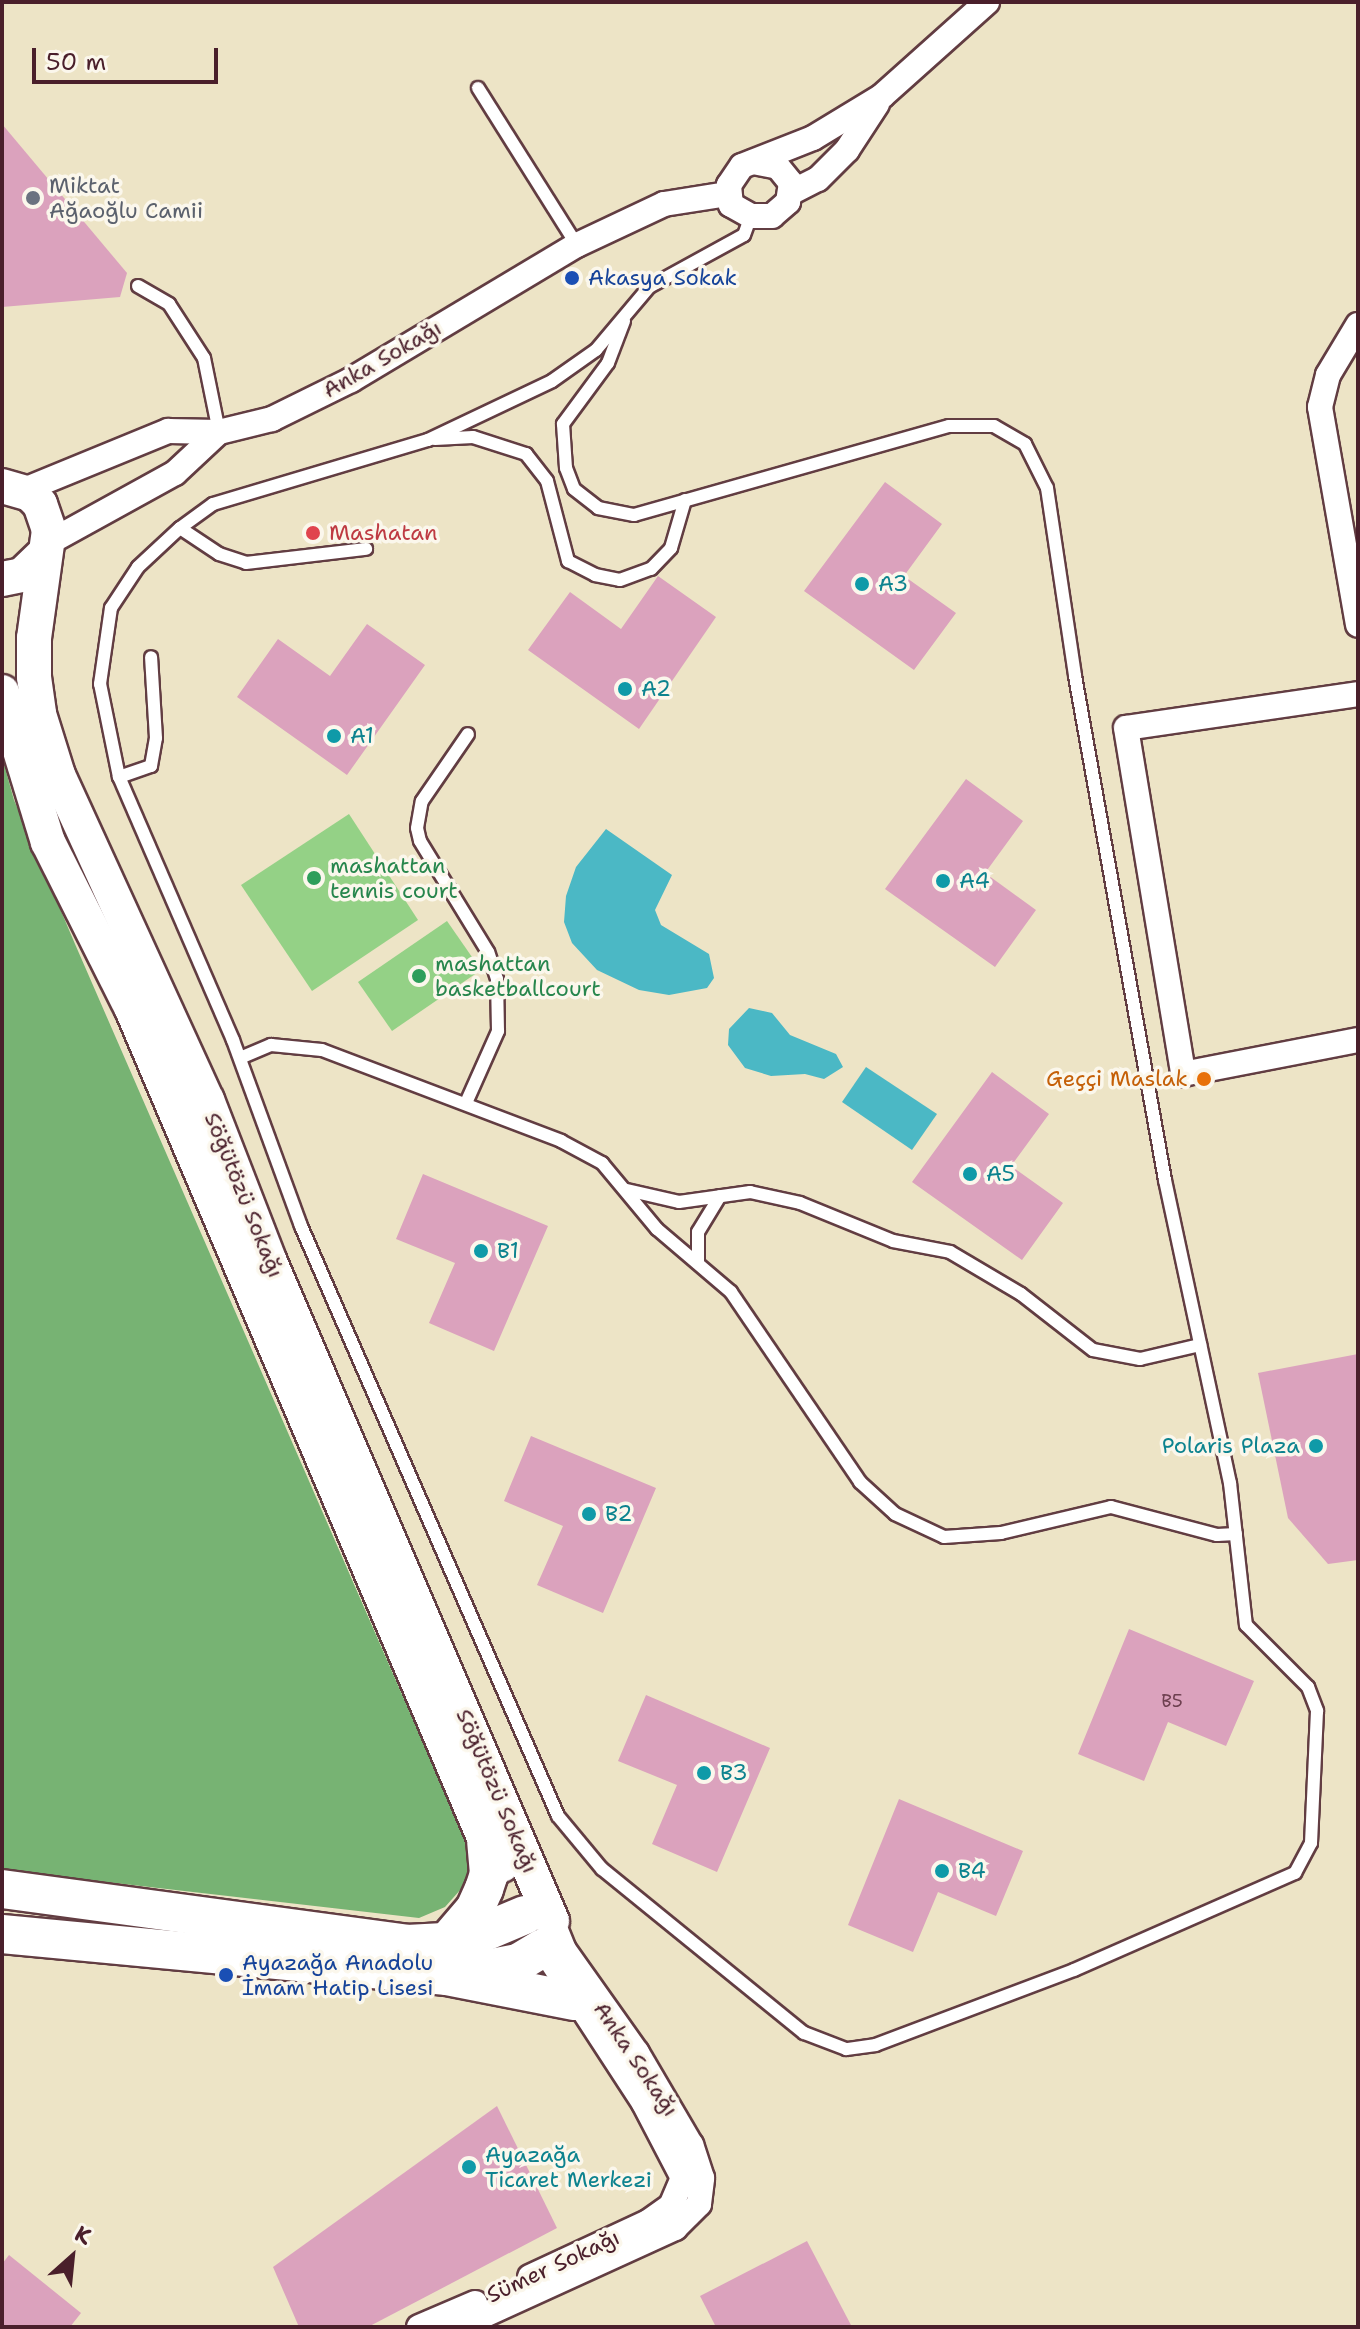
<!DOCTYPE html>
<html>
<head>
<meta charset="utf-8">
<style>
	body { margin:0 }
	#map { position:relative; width:1360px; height:2329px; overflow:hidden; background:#ede4c6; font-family:"Shantell Sans",sans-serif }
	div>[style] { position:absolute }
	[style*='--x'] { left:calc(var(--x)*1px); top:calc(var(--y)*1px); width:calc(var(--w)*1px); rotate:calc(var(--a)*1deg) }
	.green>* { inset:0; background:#94d186 }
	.forest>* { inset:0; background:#77b373 }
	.water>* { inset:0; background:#4bb8c5 }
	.building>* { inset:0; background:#dba2bd }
	.roads { filter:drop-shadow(2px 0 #623d42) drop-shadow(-2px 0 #623d42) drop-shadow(0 2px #623d42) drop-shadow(0 -2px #623d42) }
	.lane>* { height:12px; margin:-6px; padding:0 6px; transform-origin:6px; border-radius:6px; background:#fff }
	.street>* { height:24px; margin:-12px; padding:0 12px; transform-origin:12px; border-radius:12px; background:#fff }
	.secondary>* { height:34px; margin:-17px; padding:0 17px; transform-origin:17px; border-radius:17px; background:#fff }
	.primary>* { height:38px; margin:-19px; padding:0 19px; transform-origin:19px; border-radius:19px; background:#fff }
	.dots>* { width:22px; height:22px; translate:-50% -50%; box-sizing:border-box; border:4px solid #fbf7ec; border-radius:50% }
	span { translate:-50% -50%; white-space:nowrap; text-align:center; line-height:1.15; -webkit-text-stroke:7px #fbf7ec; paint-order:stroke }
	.number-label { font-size:18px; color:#6e4050 }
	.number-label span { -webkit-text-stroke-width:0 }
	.worship-label { font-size:22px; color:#5b616d }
	.left { translate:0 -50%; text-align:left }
	.transit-label { font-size:22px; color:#164399 }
	.street-label { font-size:22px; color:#4a1f2b }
	.health-label { font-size:22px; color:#be3a42 }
	.culture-label { font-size:22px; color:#0d838f }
	.right { translate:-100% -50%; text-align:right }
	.leisure-label { font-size:22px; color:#27864d }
	.food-label { font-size:22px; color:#c56008 }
	.frame { position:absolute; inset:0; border:4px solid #4a1f2b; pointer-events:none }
	.north { position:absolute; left:32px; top:2217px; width:80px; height:80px; -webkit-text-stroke:6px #fbf7ec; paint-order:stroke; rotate:27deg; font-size:22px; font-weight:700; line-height:32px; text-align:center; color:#4a1f2b }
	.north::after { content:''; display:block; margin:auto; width:28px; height:36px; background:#4a1f2b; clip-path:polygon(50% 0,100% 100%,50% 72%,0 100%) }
	.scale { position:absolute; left:32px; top:48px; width:186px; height:36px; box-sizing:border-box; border:4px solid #4a1f2b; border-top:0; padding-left:10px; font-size:24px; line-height:28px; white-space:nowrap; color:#4a1f2b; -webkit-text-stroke:6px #fbf7ec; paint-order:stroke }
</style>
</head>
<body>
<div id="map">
	<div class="green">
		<i style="clip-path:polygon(349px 814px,418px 920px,312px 991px,241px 885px)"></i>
		<i style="clip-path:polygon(447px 921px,481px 970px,392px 1031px,358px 982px)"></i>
	</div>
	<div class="forest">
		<i style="clip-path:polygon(2px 757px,14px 800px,75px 944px,465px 1839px,471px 1869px,461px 1889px,445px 1907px,419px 1918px,2px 1870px)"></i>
	</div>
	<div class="water">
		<i style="clip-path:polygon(606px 829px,672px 875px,655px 910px,661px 925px,709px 954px,714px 978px,707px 988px,669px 995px,639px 990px,597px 970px,572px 943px,564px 922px,566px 896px,576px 867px)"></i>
		<i style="clip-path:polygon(749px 1008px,772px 1013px,790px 1035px,836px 1054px,843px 1067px,824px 1079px,805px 1074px,771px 1076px,745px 1068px,728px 1045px,729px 1029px)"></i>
		<i style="clip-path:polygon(866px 1067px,937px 1114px,912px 1150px,842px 1102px)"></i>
	</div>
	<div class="building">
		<i style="clip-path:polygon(2px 124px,127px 273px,120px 297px,2px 307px)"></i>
		<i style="clip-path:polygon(885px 482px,942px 524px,904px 576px,956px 613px,914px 670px,804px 591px)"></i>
		<i style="clip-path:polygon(658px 576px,716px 617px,639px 729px,528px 650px,570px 592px,621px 629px)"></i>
		<i style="clip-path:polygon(367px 624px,425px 665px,347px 775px,237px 697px,278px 639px,330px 676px)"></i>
		<i style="clip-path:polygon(966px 779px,1023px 821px,985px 873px,1036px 910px,995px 967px,885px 889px)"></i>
		<i style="clip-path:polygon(992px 1072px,1049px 1114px,1011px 1166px,1063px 1203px,1022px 1260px,912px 1182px)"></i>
		<i style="clip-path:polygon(423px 1174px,548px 1226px,494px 1351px,429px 1323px,455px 1263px,396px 1239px)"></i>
		<i style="clip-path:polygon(1358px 1354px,1358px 1560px,1328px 1564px,1288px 1518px,1258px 1373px)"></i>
		<i style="clip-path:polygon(531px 1436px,656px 1488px,603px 1613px,537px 1585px,563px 1526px,504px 1501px)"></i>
		<i style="clip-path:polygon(1129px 1629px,1254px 1681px,1226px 1746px,1168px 1722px,1144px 1781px,1078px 1754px)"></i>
		<i style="clip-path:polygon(646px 1695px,770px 1748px,717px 1872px,652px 1844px,677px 1785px,618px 1761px)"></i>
		<i style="clip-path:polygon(899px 1799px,1023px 1851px,996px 1916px,938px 1892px,913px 1952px,848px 1925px)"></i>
		<i style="clip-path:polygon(497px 2106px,557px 2228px,368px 2327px,299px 2327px,273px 2267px)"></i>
		<i style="clip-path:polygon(807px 2241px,852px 2327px,716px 2327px,700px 2296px)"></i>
		<i style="clip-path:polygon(9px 2255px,81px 2313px,70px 2327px,2px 2327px,2px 2264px)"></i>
	</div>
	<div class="roads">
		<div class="lane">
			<i style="--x:478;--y:88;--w:186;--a:57.8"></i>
			<i style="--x:138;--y:286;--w:36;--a:30"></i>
			<i style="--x:169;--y:304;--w:64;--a:57.1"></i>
			<i style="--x:204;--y:358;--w:76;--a:78.5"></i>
			<i style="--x:624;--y:321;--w:45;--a:110.9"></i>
			<i style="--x:608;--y:363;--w:76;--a:126.4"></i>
			<i style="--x:563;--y:424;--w:44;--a:86.1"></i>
			<i style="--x:566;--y:468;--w:22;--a:69"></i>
			<i style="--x:574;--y:489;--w:31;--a:38"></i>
			<i style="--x:598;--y:508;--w:37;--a:11"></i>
			<i style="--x:634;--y:515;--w:327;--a:-15.8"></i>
			<i style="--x:949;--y:426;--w:45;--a:0"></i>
			<i style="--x:994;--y:426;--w:36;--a:30"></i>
			<i style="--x:1025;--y:444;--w:49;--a:63.4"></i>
			<i style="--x:1047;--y:488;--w:190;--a:81.5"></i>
			<i style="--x:1075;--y:676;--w:512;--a:79.88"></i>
			<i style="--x:1165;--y:1180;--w:310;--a:77.9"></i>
			<i style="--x:1230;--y:1483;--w:143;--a:83.6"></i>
			<i style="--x:1246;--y:1625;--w:88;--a:45"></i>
			<i style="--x:1308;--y:1687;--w:26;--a:69"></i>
			<i style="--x:1317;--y:1711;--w:132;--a:92.6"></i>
			<i style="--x:1311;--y:1843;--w:34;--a:118"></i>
			<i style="--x:1295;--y:1873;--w:241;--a:156.3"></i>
			<i style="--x:1074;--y:1970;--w:212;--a:159.3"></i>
			<i style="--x:876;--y:2045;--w:30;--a:172"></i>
			<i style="--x:846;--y:2049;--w:45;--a:-159.1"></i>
			<i style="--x:804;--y:2033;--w:260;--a:-140.9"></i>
			<i style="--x:602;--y:1869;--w:69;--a:-129.7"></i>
			<i style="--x:558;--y:1816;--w:644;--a:-113.54"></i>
			<i style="--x:301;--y:1226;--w:198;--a:-110.1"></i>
			<i style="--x:233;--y:1040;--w:287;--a:-113.4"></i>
			<i style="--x:119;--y:777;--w:95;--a:-101.5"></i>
			<i style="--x:100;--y:684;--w:77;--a:-81.8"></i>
			<i style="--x:111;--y:608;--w:49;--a:-56.6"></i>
			<i style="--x:138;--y:567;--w:57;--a:-42.9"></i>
			<i style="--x:180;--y:528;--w:41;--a:-36"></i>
			<i style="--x:213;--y:504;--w:224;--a:-16.6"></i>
			<i style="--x:428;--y:440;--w:137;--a:-25.4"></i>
			<i style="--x:552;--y:381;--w:54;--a:-35.2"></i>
			<i style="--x:596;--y:350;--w:82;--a:-49.9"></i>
			<i style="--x:649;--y:287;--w:108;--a:-28.7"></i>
			<i style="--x:744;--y:235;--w:20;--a:-70"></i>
			<i style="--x:435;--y:439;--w:38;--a:-3"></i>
			<i style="--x:473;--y:437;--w:56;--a:17.8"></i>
			<i style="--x:526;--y:454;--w:34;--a:52"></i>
			<i style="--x:547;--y:481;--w:83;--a:75.3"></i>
			<i style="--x:568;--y:561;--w:30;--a:27"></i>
			<i style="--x:595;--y:575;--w:25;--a:11"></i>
			<i style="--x:620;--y:580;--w:33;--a:-20"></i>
			<i style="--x:651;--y:569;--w:29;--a:-46"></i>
			<i style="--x:671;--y:548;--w:50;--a:-73.7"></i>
			<i style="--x:180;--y:528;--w:47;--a:33.7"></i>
			<i style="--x:219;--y:554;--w:28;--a:18"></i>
			<i style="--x:246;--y:563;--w:121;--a:-6.7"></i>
			<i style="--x:119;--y:777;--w:34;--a:-19"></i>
			<i style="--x:151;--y:766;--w:28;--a:-80"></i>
			<i style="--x:156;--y:738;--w:81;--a:-93.5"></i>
			<i style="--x:240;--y:1058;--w:34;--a:-23"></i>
			<i style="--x:271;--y:1045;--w:51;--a:5.6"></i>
			<i style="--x:322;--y:1050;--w:256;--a:20.8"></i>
			<i style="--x:561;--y:1141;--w:47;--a:28.2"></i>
			<i style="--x:602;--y:1163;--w:86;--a:50.2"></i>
			<i style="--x:657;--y:1229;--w:97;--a:40.4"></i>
			<i style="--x:731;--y:1292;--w:230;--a:55.8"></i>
			<i style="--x:860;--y:1482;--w:47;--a:42.4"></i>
			<i style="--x:895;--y:1514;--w:54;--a:25.1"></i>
			<i style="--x:944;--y:1537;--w:57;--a:-4"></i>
			<i style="--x:1001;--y:1533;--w:113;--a:-13.3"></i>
			<i style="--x:1111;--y:1507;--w:110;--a:14.8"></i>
			<i style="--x:1217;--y:1535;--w:19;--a:-3"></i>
			<i style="--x:466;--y:1103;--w:79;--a:-66"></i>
			<i style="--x:498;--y:1031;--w:52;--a:-91.1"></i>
			<i style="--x:497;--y:979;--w:28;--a:-108"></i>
			<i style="--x:488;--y:952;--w:130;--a:-121.5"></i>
			<i style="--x:420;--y:841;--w:13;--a:-103"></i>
			<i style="--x:417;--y:828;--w:27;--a:-80"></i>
			<i style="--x:422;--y:801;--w:81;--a:-55.5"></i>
			<i style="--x:627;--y:1190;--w:53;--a:13"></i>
			<i style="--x:679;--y:1202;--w:72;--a:-8"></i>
			<i style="--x:750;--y:1192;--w:51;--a:12.4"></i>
			<i style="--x:800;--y:1203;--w:100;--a:22.2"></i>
			<i style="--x:893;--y:1241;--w:58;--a:10.9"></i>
			<i style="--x:950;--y:1252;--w:82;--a:30.6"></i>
			<i style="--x:1021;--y:1294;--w:91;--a:37.9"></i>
			<i style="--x:1093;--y:1350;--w:48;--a:10.8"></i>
			<i style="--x:1140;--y:1359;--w:62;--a:-13.1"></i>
			<i style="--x:698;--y:1263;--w:31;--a:-90"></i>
			<i style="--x:698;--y:1232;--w:42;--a:-58.6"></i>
		</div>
		<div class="street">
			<i style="--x:753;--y:162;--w:25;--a:11"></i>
			<i style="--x:778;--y:167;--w:21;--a:51"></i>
			<i style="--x:791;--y:183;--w:19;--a:99"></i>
			<i style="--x:788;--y:202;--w:21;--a:139"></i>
			<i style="--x:772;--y:216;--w:21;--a:180"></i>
			<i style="--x:751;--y:216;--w:23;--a:-151"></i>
			<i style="--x:731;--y:205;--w:20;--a:-96"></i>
			<i style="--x:729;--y:185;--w:23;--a:-56"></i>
			<i style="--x:742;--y:166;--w:76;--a:-21.5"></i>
			<i style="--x:813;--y:138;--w:81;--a:-31.3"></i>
			<i style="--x:882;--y:96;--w:141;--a:-41.8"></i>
			<i style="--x:792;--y:192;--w:29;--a:-27"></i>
			<i style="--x:818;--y:179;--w:41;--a:-45"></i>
			<i style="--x:847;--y:150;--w:55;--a:-56.9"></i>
			<i style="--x:1358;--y:325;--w:58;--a:121"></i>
			<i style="--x:1328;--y:375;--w:33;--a:104"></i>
			<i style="--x:1320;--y:407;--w:221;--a:80.1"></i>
			<i style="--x:24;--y:490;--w:156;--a:-22.3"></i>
			<i style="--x:168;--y:431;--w:51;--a:1.1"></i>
			<i style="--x:219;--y:432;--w:55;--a:-13.8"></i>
			<i style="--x:272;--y:419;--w:88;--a:-26.3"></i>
			<i style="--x:351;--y:380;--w:263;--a:-30.9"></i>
			<i style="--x:577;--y:245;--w:96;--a:-25.2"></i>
			<i style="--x:664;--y:204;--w:65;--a:-8.9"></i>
			<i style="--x:48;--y:543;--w:145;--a:-28.9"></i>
			<i style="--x:175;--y:473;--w:60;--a:-43"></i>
			<i style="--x:1358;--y:694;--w:234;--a:171.7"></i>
			<i style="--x:1126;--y:728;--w:351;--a:80.6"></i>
			<i style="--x:1183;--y:1074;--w:178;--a:-11"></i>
			<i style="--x:530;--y:2277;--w:130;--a:-25"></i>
			<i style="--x:648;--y:2222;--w:28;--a:-35"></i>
			<i style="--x:671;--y:2206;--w:30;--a:-67"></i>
			<i style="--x:683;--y:2178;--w:85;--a:-117.5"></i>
			<i style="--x:644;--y:2103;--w:185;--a:-123.1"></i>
			<i style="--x:419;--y:2327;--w:61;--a:-23.2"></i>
			<i style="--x:458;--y:2327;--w:239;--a:-24.5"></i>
			<i style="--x:675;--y:2228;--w:34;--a:-45"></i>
			<i style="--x:699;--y:2204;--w:26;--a:-83"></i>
			<i style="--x:702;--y:2178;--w:35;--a:-108"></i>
			<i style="--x:691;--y:2145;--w:107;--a:-120.4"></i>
			<i style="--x:637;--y:2053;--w:126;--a:-125.3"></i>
			<i style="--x:564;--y:1950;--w:31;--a:-112"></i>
		</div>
		<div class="secondary">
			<i style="--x:2;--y:486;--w:29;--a:16"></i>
			<i style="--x:30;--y:494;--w:14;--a:45"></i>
			<i style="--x:40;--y:504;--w:28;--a:71"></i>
			<i style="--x:49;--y:530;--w:109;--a:97.9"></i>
			<i style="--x:34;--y:638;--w:39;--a:90"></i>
			<i style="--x:34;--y:677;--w:37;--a:82"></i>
			<i style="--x:39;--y:714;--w:64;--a:72.7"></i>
			<i style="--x:58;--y:775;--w:358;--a:65.4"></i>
			<i style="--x:207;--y:1100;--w:172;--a:68.8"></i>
			<i style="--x:269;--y:1260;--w:719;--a:66.82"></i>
			<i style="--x:2;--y:579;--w:20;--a:-11"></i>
			<i style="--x:22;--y:575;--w:30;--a:-44"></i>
			<i style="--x:2;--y:692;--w:157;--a:73"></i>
			<i style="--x:48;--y:842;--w:187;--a:63.3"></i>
			<i style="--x:132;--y:1009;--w:905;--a:66.98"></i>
			<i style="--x:486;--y:1842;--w:28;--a:55"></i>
		</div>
		<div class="primary">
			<i style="--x:2;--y:1889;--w:409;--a:7.7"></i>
			<i style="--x:407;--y:1944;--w:56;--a:-3.1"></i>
			<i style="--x:463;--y:1941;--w:67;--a:-22.8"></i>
			<i style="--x:2;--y:1934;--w:447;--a:5.4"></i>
			<i style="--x:447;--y:1976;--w:130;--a:11.1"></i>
			<i style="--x:445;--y:1944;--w:46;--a:-49.4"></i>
			<i style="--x:475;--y:1909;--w:22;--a:-66"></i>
			<i style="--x:484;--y:1889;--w:16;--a:-72"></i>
			<i style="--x:489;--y:1874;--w:32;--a:-95"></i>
			<i style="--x:466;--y:1973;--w:53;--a:-10.9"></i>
			<i style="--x:518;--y:1963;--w:29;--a:-31"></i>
		</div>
	</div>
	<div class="dots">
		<i style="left:33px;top:198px;background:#6b7280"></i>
		<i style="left:572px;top:278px;background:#1a4fb4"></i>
		<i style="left:313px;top:533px;background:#e0444e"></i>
		<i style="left:862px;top:584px;background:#0f9aa8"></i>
		<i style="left:625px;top:689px;background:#0f9aa8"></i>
		<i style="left:334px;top:736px;background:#0f9aa8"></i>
		<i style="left:314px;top:878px;background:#2e9e5b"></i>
		<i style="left:943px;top:881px;background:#0f9aa8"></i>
		<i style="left:419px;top:976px;background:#2e9e5b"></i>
		<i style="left:1204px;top:1079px;background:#e8710a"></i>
		<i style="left:970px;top:1174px;background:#0f9aa8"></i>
		<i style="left:481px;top:1251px;background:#0f9aa8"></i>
		<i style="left:1316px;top:1446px;background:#0f9aa8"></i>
		<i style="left:589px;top:1514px;background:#0f9aa8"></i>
		<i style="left:704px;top:1773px;background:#0f9aa8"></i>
		<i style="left:942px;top:1871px;background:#0f9aa8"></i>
		<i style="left:226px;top:1975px;background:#1a4fb4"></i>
		<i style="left:469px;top:2167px;background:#0f9aa8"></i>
	</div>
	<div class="number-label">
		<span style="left:1172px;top:1701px">B5</span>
	</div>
	<div class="worship-label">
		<span class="left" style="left:49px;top:198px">Miktat<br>Ağaoğlu Camii</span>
	</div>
	<div class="transit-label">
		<span class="left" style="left:588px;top:278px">Akasya Sokak</span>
		<span class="left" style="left:242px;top:1975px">Ayazağa Anadolu<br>İmam Hatip Lisesi</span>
	</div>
	<div class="street-label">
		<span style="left:382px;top:359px;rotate:-30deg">Anka Sokağı</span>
		<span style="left:244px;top:1195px;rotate:68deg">Söğütözü Sokağı</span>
		<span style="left:497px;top:1791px;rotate:67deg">Söğütözü Sokağı</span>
		<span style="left:636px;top:2059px;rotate:56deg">Anka Sokağı</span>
		<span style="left:553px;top:2266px;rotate:-25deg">Sümer Sokağı</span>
	</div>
	<div class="health-label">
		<span class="left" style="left:329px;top:533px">Mashatan</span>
	</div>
	<div class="culture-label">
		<span class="left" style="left:878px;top:584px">A3</span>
		<span class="left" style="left:641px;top:689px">A2</span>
		<span class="left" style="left:350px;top:736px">A1</span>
		<span class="left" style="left:959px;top:881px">A4</span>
		<span class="left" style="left:986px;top:1174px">A5</span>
		<span class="left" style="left:497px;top:1251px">B1</span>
		<span class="right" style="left:1300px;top:1446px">Polaris Plaza</span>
		<span class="left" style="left:605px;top:1514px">B2</span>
		<span class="left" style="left:720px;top:1773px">B3</span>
		<span class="left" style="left:958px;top:1871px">B4</span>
		<span class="left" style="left:485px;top:2167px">Ayazağa<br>Ticaret Merkezi</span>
	</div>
	<div class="leisure-label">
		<span class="left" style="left:330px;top:878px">mashattan<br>tennis court</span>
		<span class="left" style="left:435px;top:976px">mashattan<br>basketballcourt</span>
	</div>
	<div class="food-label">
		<span class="right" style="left:1188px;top:1079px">Geççi Maslak</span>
	</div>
	<div class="frame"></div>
	<div class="north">K</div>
	<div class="scale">50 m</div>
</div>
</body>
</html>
